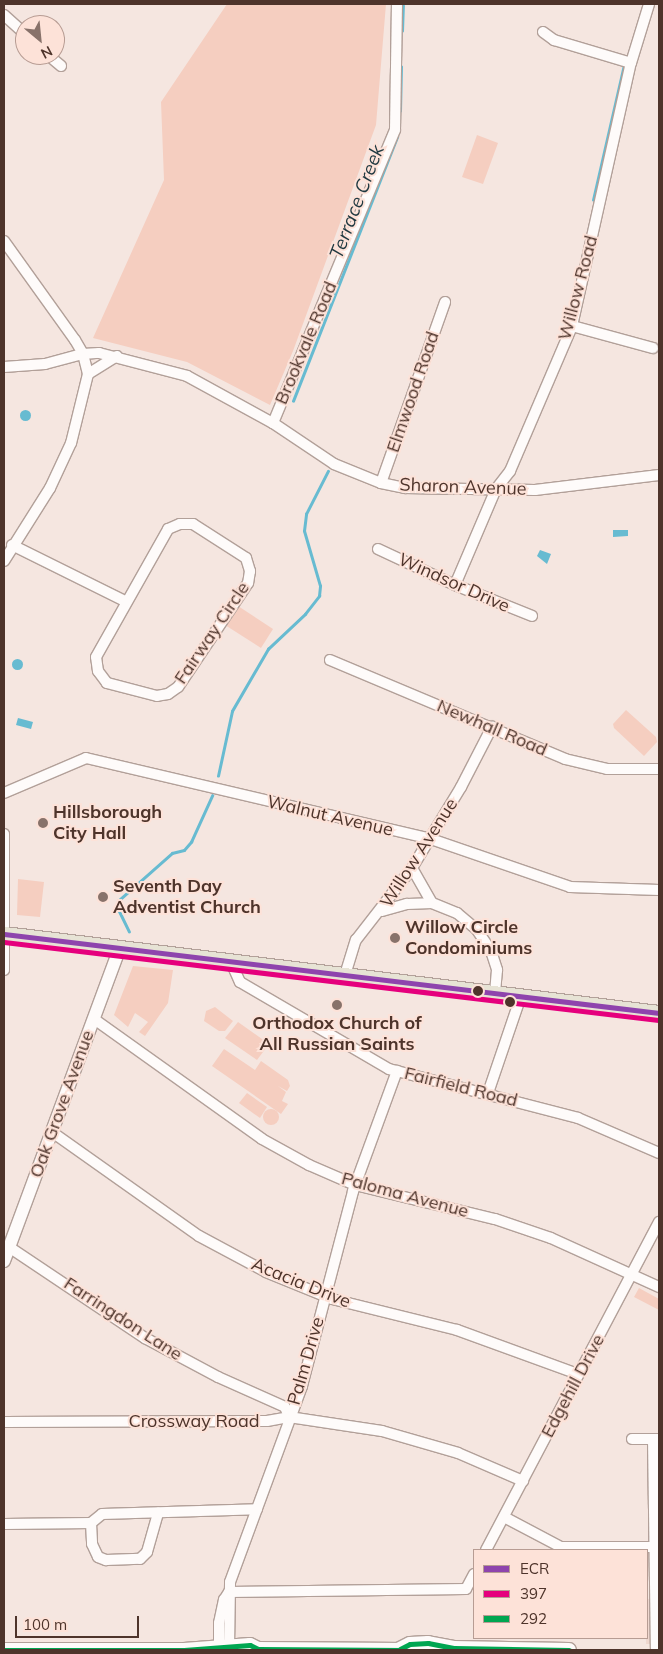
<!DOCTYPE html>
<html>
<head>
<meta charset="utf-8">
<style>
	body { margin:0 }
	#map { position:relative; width:663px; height:1654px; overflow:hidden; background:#f5e6e0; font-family:Mulish,sans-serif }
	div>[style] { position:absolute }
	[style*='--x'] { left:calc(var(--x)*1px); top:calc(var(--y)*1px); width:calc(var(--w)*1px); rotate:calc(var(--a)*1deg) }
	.built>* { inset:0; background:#efd7cf }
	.green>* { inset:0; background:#f5cec0 }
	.round { border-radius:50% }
	.water>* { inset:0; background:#67bbd1 }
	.stream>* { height:2.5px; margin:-1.25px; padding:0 1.25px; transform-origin:1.25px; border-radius:1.25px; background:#67bbd1 }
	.roads { filter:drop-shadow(1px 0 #b2a099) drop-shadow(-1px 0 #b2a099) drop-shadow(0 1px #b2a099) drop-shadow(0 -1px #b2a099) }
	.minor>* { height:10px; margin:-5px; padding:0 5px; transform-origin:5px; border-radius:5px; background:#fefbfa }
	.tertiary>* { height:12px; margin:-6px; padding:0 6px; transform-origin:6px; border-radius:6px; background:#fefbfa }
	.secondary>* { height:14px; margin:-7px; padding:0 7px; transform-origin:7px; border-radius:7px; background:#fefbfa }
	.primary>* { height:15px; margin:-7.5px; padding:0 7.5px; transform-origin:7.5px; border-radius:7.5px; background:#e7e3d5 }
	.bus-1>* { height:5px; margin:-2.5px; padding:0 2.5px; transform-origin:2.5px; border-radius:2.5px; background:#8e44ad }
	.bus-2>* { height:5px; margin:-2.5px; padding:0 2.5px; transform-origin:2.5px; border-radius:2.5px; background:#e5007d }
	.bus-3>* { height:5px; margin:-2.5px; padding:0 2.5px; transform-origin:2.5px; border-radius:2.5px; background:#00a651 }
	.dots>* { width:14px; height:14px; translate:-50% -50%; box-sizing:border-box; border:2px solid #fde2d8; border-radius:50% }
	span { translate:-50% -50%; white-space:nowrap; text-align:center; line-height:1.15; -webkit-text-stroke:4px #fde2d8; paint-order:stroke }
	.street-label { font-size:18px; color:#4e342b }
	.poi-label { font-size:18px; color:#4e342b; font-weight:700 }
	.left { translate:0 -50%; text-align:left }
	.water-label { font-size:19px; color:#1e3840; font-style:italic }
	.frame { position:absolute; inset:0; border:5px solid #4e342b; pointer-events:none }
	.legend { position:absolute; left:473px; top:1549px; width:175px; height:90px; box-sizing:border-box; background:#fde2d8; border:1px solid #b79c93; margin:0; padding:6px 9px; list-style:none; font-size:15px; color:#4e342b }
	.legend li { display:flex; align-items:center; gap:10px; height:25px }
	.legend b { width:25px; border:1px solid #b79c93 }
	.north { position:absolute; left:15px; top:15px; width:50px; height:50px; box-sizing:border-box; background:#fde2d8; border:1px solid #b79c93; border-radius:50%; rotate:152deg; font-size:14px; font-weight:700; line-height:20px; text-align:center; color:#4e342b }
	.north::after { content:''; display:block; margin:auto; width:18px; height:22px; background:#88726a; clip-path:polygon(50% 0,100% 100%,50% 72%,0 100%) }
	.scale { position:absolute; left:15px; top:1616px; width:124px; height:22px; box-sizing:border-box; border:2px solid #4e342b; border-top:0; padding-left:6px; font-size:15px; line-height:18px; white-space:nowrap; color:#4e342b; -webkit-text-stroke:4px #fde2d8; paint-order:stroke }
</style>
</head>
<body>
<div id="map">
	<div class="built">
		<i style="clip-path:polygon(647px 1599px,659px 1599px,659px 1644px,646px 1644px)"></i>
	</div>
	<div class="green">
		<i style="clip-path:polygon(227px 4px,386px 4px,376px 125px,293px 351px,270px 405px,187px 362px,93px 338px,164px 180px,161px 102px)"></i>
		<i style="clip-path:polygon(477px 135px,498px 143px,483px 184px,462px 177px)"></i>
		<i style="clip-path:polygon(238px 606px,273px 629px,261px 648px,225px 625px)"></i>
		<i style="clip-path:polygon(626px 710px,656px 737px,657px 742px,644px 756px,614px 728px,613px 724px)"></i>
		<i style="clip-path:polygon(18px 879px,44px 882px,40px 917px,17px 915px)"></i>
		<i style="clip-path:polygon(133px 966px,173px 970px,168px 1003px,145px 1036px,139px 1032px,148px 1022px,135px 1013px,128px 1027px,114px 1015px)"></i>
		<i style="clip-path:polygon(215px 1007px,233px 1021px,225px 1031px,219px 1031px,204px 1021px,206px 1011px)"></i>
		<i style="clip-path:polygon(238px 1022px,269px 1044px,257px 1060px,225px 1038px)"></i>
		<i style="clip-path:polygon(224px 1049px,255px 1070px,261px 1061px,288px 1080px,290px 1086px,287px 1091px,278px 1086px,286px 1092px,282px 1101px,288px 1104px,281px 1114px,212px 1066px)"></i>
		<i style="clip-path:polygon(247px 1093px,267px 1107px,260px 1118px,239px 1103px)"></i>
		<i class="round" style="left:263px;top:1109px;width:16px;height:16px"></i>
		<i style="clip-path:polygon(639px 1288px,659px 1299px,659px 1310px,634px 1297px)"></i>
	</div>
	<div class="water">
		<i class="round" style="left:19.5px;top:409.5px;width:11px;height:11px"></i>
		<i style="clip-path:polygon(613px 530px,628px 530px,628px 536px,613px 537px)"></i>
		<i style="clip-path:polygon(540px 550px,551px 554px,547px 564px,537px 556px)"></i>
		<i class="round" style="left:11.5px;top:658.5px;width:11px;height:11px"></i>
		<i style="clip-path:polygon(18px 718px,33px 722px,31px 729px,16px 725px)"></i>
	</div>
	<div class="stream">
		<i style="--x:402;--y:31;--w:25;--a:-88"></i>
		<i style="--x:400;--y:111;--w:44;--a:-88.7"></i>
		<i style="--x:593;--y:200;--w:139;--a:-77.1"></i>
		<i style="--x:293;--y:401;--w:284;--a:-68.5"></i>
		<i style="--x:218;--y:776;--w:66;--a:-77.8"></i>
		<i style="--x:232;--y:711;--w:72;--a:-59.9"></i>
		<i style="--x:268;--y:649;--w:51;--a:-43.4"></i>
		<i style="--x:305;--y:614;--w:23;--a:-52"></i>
		<i style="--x:319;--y:596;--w:10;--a:-84"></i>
		<i style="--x:320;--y:586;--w:57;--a:-106.2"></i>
		<i style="--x:304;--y:531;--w:17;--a:-83"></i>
		<i style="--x:306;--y:514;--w:48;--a:-62.9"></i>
		<i style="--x:129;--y:932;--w:28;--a:-116"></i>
		<i style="--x:117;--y:907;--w:6;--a:-81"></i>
		<i style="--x:118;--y:901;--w:72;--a:-41.6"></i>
		<i style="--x:172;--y:853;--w:12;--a:-14"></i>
		<i style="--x:184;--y:850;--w:11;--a:-49"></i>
		<i style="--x:191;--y:842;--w:51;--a:-65.5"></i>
	</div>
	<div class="roads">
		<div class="minor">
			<i style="--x:4;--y:15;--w:28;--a:42"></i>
			<i style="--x:543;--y:32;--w:14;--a:36"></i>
			<i style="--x:554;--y:40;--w:80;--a:16.6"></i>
			<i style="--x:48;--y:55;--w:17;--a:40"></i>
			<i style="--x:4;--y:241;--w:122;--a:54.4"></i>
			<i style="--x:75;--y:340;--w:16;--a:60"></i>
			<i style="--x:83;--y:354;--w:21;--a:76"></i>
			<i style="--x:88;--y:374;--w:71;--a:103.8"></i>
			<i style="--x:71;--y:443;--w:50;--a:115"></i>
			<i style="--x:50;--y:488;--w:86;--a:122.2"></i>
			<i style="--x:572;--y:326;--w:84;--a:15.2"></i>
			<i style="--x:4;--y:367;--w:41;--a:-4.2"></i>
			<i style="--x:45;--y:364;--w:39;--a:-15"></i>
			<i style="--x:83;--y:354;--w:16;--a:-4"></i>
			<i style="--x:99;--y:353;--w:91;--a:14.6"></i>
			<i style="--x:187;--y:376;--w:98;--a:28.7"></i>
			<i style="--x:273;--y:423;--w:73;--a:33.9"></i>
			<i style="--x:334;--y:464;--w:51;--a:22"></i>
			<i style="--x:381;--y:483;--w:25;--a:12"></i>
			<i style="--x:405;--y:488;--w:130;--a:0.9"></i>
			<i style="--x:535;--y:490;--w:125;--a:-6.9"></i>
			<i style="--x:88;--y:374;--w:34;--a:-32"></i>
			<i style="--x:273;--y:423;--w:317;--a:-67.4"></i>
			<i style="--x:395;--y:130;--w:126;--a:-89.1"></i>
			<i style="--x:381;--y:483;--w:192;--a:-70.5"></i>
			<i style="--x:180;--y:524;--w:13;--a:0"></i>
			<i style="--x:193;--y:524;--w:63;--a:32.7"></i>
			<i style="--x:246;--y:558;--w:14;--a:73"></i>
			<i style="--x:250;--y:571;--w:12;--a:99"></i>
			<i style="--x:248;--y:583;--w:125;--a:123.9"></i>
			<i style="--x:178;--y:687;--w:12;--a:145"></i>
			<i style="--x:168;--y:694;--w:11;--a:170"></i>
			<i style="--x:157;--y:696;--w:52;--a:-165.4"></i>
			<i style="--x:107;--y:683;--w:15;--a:-127"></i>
			<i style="--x:98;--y:671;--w:14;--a:-98"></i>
			<i style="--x:96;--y:657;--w:147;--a:-60.6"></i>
			<i style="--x:168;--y:529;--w:13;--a:-23"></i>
			<i style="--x:12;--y:545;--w:126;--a:26.4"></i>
			<i style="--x:378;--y:549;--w:85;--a:25.1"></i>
			<i style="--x:455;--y:585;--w:83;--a:21.9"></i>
			<i style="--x:455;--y:585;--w:104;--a:-66.9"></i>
			<i style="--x:496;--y:489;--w:23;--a:-52"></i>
			<i style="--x:510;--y:471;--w:158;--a:-66.8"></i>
			<i style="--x:572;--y:326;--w:270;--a:-77.4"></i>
			<i style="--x:631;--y:63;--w:62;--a:-73"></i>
			<i style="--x:330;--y:660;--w:255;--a:22.8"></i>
			<i style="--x:565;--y:759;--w:43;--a:13.4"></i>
			<i style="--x:607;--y:769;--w:52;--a:0"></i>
			<i style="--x:4;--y:793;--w:89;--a:-23.1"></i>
			<i style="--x:86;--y:758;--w:351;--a:13.2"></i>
			<i style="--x:428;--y:838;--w:150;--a:19"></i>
			<i style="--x:570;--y:887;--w:89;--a:1.9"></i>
			<i style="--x:4;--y:834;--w:136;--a:90"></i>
			<i style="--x:412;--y:868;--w:40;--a:60.3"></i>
			<i style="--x:382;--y:911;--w:26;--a:-16"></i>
			<i style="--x:407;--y:904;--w:25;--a:-2"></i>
			<i style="--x:432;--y:903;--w:27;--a:22"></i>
			<i style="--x:457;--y:913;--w:26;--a:40"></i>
			<i style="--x:477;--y:930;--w:25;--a:56"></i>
			<i style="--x:491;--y:951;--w:20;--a:72"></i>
			<i style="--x:497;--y:970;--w:23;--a:95"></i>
			<i style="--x:231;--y:962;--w:22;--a:66"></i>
			<i style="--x:240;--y:982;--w:173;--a:30.3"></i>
			<i style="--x:389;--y:1069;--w:195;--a:14.5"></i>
			<i style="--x:578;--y:1118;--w:88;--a:23.4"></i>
			<i style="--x:345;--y:975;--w:37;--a:-73"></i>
			<i style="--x:356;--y:940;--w:91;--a:-52.1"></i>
			<i style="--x:412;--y:868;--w:95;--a:-58.8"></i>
			<i style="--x:461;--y:787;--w:68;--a:-62.7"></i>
			<i style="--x:94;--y:1019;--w:206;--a:35.5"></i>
			<i style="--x:262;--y:1139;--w:54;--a:29"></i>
			<i style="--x:309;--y:1165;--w:50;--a:23.5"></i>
			<i style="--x:355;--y:1185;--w:144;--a:13.7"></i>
			<i style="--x:495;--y:1219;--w:59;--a:18.7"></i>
			<i style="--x:551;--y:1238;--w:119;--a:24.4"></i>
			<i style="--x:488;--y:1093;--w:102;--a:-71.2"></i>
			<i style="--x:52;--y:1132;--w:180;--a:35.3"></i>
			<i style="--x:199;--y:1236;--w:76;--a:28.2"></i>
			<i style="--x:266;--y:1272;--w:71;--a:22.2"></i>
			<i style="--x:332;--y:1299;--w:129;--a:13.9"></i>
			<i style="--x:457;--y:1330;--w:129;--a:20"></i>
			<i style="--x:9;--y:1247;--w:164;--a:33.8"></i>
			<i style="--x:145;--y:1338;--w:83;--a:28.1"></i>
			<i style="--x:218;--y:1377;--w:73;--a:24.1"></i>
			<i style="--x:285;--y:1407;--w:11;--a:68"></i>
			<i style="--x:4;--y:1422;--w:263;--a:-0.2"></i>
			<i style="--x:267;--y:1421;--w:22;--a:-10"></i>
			<i style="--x:289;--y:1417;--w:94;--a:8.6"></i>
			<i style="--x:382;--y:1431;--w:79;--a:16.1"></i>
			<i style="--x:458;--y:1453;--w:71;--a:23.3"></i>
			<i style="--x:632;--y:1439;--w:27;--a:0"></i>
			<i style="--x:653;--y:1439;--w:211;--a:89.2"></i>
			<i style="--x:504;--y:1517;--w:64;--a:27.8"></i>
			<i style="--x:561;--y:1547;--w:98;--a:0"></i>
			<i style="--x:91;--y:1523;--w:14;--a:-39"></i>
			<i style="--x:102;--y:1514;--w:155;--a:-1.8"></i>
			<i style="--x:91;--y:1523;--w:21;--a:87"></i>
			<i style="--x:92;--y:1544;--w:14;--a:65"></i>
			<i style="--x:98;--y:1557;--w:9;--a:21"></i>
			<i style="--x:106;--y:1560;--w:34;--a:-2"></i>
			<i style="--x:140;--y:1559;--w:10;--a:-45"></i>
			<i style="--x:147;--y:1552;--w:41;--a:-74.2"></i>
			<i style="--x:4;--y:1524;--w:87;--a:-0.7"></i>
			<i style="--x:486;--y:1550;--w:371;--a:-62.2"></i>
			<i style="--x:229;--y:1592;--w:237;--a:-0.7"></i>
			<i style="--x:466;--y:1589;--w:17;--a:-62"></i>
			<i style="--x:229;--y:1648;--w:66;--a:-89.1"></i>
			<i style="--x:230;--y:1582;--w:209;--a:-69.8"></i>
			<i style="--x:302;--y:1386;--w:202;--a:-75.3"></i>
			<i style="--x:353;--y:1191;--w:128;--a:-69.9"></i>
			<i style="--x:219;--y:1649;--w:26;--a:-90"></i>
			<i style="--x:219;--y:1623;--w:24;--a:-78"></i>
			<i style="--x:224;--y:1600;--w:9;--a:-58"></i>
		</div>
		<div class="tertiary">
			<i style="--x:4;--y:1261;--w:334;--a:-69.7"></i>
		</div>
		<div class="secondary">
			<i style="--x:400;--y:1649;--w:11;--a:-27"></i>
			<i style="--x:410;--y:1644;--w:18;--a:-3"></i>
			<i style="--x:428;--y:1643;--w:26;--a:11"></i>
			<i style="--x:454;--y:1648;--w:115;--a:1"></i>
			<i style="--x:4;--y:1650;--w:180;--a:0"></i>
			<i style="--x:184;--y:1650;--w:66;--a:-4.3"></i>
			<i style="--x:250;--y:1645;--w:9;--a:27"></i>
			<i style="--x:258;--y:1649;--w:146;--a:0.4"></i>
		</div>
		<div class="primary">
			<i style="--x:4;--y:934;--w:660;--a:6.88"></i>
		</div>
	</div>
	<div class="bus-1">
		<i style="--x:4;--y:934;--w:660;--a:6.88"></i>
	</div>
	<div class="bus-2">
		<i style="--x:4;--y:942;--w:659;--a:6.8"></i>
	</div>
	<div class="bus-3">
		<i style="--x:400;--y:1649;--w:11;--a:-27"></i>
		<i style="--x:410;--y:1644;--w:18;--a:-3"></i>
		<i style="--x:428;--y:1643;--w:26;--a:11"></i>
		<i style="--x:454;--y:1648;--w:115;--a:1"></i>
		<i style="--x:4;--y:1650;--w:180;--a:0"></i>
		<i style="--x:184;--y:1650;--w:66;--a:-4.3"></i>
		<i style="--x:250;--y:1645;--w:9;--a:27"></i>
		<i style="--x:258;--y:1649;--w:146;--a:0.4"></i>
	</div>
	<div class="dots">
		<i style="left:43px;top:823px;background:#88726a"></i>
		<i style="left:103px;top:897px;background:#88726a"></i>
		<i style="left:395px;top:938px;background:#88726a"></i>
		<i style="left:478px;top:991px;background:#4e342b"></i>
		<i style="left:510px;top:1002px;background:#4e342b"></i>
		<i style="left:337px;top:1005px;background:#88726a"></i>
	</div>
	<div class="street-label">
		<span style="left:578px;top:288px;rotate:-75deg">Willow Road</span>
		<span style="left:306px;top:343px;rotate:-67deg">Brookvale Road</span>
		<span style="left:413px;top:392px;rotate:-71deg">Elmwood Road</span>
		<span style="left:463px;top:487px;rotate:2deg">Sharon Avenue</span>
		<span style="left:454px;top:583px;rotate:24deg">Windsor Drive</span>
		<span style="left:212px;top:633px;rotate:-56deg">Fairway Circle</span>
		<span style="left:492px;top:728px;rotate:23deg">Newhall Road</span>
		<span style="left:330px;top:816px;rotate:13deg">Walnut Avenue</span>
		<span style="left:419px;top:853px;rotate:-57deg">Willow Avenue</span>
		<span style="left:461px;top:1087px;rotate:14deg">Fairfield Road</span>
		<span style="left:62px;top:1104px;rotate:-70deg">Oak Grove Avenue</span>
		<span style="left:405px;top:1195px;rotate:15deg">Paloma Avenue</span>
		<span style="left:301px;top:1283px;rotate:22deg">Acacia Drive</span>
		<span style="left:123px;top:1319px;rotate:33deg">Farringdon Lane</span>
		<span style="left:306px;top:1361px;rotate:-74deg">Palm Drive</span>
		<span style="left:573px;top:1386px;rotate:-62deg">Edgehill Drive</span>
		<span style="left:194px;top:1421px">Crossway Road</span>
	</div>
	<div class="poi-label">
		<span class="left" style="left:53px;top:823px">Hillsborough<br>City Hall</span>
		<span class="left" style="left:113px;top:897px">Seventh Day<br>Adventist Church</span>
		<span class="left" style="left:405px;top:938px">Willow Circle<br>Condominiums</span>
		<span style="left:337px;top:1034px">Orthodox Church of<br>All Russian Saints</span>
	</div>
	<div class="water-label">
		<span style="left:357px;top:202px;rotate:-69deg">Terrace Creek</span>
	</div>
	<div class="frame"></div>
	<ul class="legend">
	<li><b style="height:6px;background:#8e44ad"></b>ECR</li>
	<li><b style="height:6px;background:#e5007d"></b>397</li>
	<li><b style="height:6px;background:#00a651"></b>292</li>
	</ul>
	<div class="north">N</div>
	<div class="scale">100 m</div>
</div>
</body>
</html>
